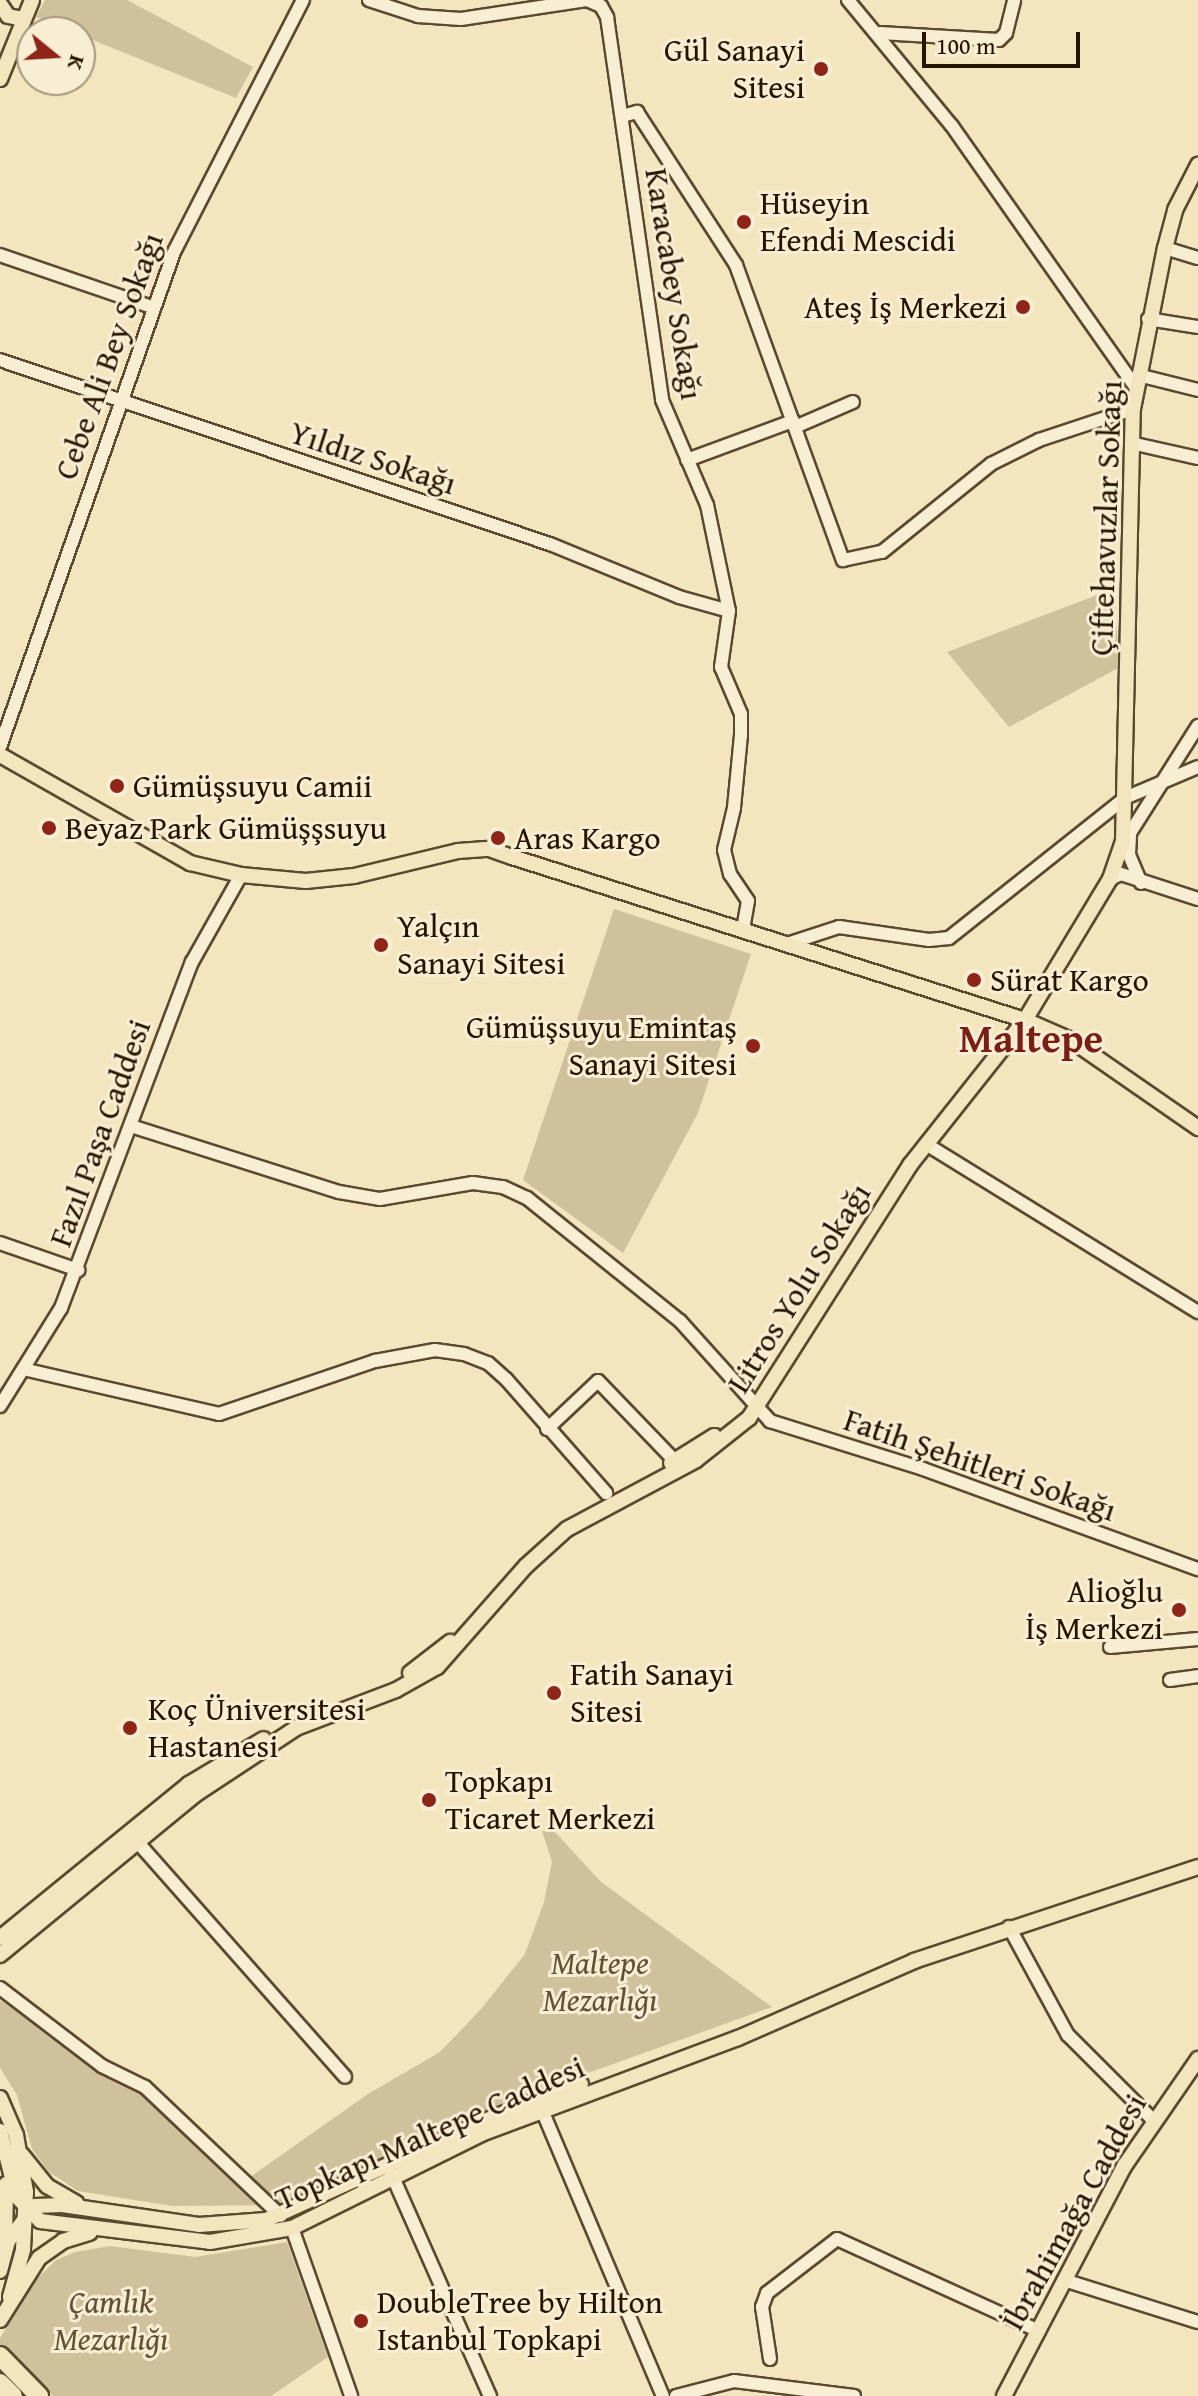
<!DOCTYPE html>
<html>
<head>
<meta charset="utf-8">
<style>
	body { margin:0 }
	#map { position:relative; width:1198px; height:2396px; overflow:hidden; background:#f3e5bd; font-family:"Gentium Book Plus",serif }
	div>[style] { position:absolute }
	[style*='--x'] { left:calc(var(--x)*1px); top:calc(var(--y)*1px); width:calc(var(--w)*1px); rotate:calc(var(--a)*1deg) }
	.green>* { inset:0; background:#d0c19d }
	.roads { filter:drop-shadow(2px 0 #5a482f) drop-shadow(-2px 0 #5a482f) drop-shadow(0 2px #5a482f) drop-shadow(0 -2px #5a482f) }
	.minor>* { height:12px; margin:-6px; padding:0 6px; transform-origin:6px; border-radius:6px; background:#f7eed4 }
	.major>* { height:14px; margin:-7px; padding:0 7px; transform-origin:7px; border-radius:7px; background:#f3e5bd }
	.highway>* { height:18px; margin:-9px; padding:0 9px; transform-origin:9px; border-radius:9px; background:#f3e5bd }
	.dots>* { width:22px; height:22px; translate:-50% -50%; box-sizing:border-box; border:4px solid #f7eed4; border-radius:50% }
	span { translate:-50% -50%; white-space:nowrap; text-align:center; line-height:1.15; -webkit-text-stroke:6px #f7eed4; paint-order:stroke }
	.poi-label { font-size:32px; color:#271400 }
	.right { translate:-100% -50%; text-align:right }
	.left { translate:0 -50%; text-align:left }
	.street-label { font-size:32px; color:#271400 }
	.park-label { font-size:32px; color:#625137; font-style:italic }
	.district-label { font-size:40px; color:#7a1f14; font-weight:700 }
	.north { position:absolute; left:16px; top:16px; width:80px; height:80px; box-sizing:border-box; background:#f7eed4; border:2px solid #a4977f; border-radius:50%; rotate:108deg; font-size:22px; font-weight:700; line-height:32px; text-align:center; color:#271400 }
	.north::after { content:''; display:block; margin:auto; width:28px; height:36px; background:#8f2418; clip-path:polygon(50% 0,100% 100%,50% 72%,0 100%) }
	.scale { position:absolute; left:922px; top:32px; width:158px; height:36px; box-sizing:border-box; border:4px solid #271400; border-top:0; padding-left:10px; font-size:24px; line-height:28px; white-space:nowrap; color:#271400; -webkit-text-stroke:6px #f7eed4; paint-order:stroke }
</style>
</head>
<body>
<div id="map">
	<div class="green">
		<i style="clip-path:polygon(45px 0,127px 0,253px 67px,236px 98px,36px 17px)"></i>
		<i style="clip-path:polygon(1113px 589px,1120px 667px,1009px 727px,947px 652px)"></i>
		<i style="clip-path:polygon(614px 909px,751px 954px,698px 1113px,623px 1253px,523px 1180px)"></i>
		<i style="clip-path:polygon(542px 1831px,554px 1831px,601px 1882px,772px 2007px,499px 2105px,305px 2196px,268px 2205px,172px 2206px,78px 2191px,49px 2172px,32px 2149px,17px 2095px,0 2068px,0 2000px,148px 2097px,246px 2180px,368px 2094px,440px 2052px,481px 2009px,525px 1954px,544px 1902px,552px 1862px)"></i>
		<i style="clip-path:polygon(287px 2242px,328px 2357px,271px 2396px,53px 2396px,0 2346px,0 2338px,37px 2279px,56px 2260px,75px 2252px,110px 2246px,195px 2257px)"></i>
	</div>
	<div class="roads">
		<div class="minor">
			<i style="--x:369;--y:0;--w:52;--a:18.1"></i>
			<i style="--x:418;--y:16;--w:43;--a:4"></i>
			<i style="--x:461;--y:19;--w:127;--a:-8.6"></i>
			<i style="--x:587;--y:0;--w:15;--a:23"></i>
			<i style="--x:601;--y:6;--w:13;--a:61"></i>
			<i style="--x:607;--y:17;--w:387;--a:81.8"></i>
			<i style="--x:662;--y:400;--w:114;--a:66.8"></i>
			<i style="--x:707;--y:505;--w:108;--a:78.3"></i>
			<i style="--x:729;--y:611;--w:57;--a:98.1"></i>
			<i style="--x:721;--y:667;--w:51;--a:66.9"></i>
			<i style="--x:741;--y:714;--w:21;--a:90"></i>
			<i style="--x:741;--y:735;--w:73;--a:95.5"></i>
			<i style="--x:734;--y:808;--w:43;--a:103.4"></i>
			<i style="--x:724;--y:850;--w:25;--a:76"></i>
			<i style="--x:730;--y:874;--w:32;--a:56"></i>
			<i style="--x:748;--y:901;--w:29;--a:100"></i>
			<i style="--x:848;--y:0;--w:163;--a:50.5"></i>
			<i style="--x:952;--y:126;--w:320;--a:54.9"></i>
			<i style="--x:880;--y:33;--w:119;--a:3.4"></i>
			<i style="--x:999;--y:40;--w:10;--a:-45"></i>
			<i style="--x:1006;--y:33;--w:34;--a:-76"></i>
			<i style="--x:622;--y:116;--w:16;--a:-15"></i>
			<i style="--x:637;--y:112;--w:182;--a:57.1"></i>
			<i style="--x:736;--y:265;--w:314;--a:70.1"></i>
			<i style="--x:843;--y:560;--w:40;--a:-12"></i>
			<i style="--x:882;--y:552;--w:140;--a:-38.9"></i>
			<i style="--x:991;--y:464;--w:54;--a:-26.6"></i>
			<i style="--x:1039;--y:440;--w:99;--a:-18.3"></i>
			<i style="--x:1165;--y:248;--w:34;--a:17"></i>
			<i style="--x:0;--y:255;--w:161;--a:18.9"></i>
			<i style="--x:1148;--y:319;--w:51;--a:9.1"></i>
			<i style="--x:0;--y:360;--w:580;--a:18.5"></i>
			<i style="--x:550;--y:544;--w:139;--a:22.3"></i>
			<i style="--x:679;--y:597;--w:52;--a:15.6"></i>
			<i style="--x:1138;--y:375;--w:62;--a:14"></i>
			<i style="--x:795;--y:427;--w:63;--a:-23.3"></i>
			<i style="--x:1131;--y:443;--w:69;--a:12.6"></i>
			<i style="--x:687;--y:460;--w:113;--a:-20.2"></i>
			<i style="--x:0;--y:747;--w:525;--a:-70.63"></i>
			<i style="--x:174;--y:252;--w:283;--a:-62.9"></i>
			<i style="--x:1110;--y:879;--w:12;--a:-24"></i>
			<i style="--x:1121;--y:874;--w:81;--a:18"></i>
			<i style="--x:1141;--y:883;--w:30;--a:-113"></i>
			<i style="--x:1129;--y:855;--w:22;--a:-87"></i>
			<i style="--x:1130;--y:833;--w:127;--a:-57.6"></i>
			<i style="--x:787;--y:944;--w:55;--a:-18.1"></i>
			<i style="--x:839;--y:927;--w:91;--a:8.2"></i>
			<i style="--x:929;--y:940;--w:20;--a:-6"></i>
			<i style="--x:949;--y:938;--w:225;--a:-38.5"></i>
			<i style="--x:1125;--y:798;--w:79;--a:-23"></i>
			<i style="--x:131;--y:1126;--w:218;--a:17.6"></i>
			<i style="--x:339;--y:1192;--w:42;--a:9.7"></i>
			<i style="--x:380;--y:1199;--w:94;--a:-9.8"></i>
			<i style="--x:473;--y:1183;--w:30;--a:8"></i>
			<i style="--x:503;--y:1187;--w:26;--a:25"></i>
			<i style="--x:527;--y:1198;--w:196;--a:38.8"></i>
			<i style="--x:680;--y:1321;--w:135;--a:48"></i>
			<i style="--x:770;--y:1421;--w:160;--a:17.4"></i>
			<i style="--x:923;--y:1469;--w:293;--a:20"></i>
			<i style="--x:926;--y:1144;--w:320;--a:31.7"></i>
			<i style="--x:0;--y:1243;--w:83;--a:19.1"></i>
			<i style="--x:23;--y:1369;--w:201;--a:12.9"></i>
			<i style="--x:219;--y:1414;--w:165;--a:-18.8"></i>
			<i style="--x:375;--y:1361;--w:61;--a:-10.4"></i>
			<i style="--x:435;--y:1350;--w:29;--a:8"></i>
			<i style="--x:464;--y:1354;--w:26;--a:21"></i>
			<i style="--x:488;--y:1363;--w:24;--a:42"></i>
			<i style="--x:506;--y:1379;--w:152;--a:48.7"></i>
			<i style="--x:0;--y:1406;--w:115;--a:-58.1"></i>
			<i style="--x:61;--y:1308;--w:370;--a:-69.3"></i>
			<i style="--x:192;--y:962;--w:100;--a:-60.6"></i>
			<i style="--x:547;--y:1429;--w:70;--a:-43.3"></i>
			<i style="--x:598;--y:1381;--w:111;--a:46.1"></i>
			<i style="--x:1110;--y:1647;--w:88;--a:-5.2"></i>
			<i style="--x:1170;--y:1680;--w:28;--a:-8"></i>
			<i style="--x:133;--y:1837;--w:320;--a:48.5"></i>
			<i style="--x:1009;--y:1927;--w:123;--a:61.4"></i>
			<i style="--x:1068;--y:2035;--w:122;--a:45"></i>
			<i style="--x:0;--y:1988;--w:128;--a:37.4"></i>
			<i style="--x:102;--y:2066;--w:48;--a:26"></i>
			<i style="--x:145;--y:2087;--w:187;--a:43.5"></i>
			<i style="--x:542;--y:2110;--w:311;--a:67.1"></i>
			<i style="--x:392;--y:2175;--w:242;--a:66.1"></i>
			<i style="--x:292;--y:2228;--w:178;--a:70.6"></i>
			<i style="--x:1064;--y:2280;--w:140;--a:17.4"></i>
			<i style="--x:770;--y:2359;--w:53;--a:-98.7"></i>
			<i style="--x:762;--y:2307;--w:15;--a:-70"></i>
			<i style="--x:767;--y:2293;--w:88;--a:-37.6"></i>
			<i style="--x:837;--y:2239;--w:222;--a:24.5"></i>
			<i style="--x:676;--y:2396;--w:60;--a:-14.5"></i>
			<i style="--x:734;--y:2381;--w:121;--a:7.1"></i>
		</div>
		<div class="major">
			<i style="--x:0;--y:4;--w:14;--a:56"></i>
			<i style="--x:8;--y:16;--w:16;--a:11"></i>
			<i style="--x:0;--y:79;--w:85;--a:-67.9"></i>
			<i style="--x:0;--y:755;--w:219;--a:29.6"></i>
			<i style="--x:190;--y:863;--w:52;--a:13.2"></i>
			<i style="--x:241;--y:875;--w:65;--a:5.3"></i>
			<i style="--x:306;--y:881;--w:48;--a:-5.9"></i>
			<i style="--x:354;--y:876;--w:107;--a:-13.5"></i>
			<i style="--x:458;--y:851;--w:31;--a:-4"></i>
			<i style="--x:489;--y:849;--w:24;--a:19"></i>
			<i style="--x:512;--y:857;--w:538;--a:17.63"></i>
			<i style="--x:1025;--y:1020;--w:50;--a:23.5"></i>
			<i style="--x:1071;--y:1040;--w:155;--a:34.7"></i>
			<i style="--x:671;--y:1463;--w:51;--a:-32.1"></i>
			<i style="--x:410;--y:1673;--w:51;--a:-37.8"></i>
			<i style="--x:0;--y:1938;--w:244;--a:-39.2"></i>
			<i style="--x:189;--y:1784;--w:87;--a:-31"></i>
			<i style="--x:0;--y:1955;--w:254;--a:-39.4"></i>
			<i style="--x:196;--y:1794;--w:120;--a:-33.4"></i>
			<i style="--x:296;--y:1728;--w:107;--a:-20.8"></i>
			<i style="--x:396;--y:1690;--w:47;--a:-29.3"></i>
			<i style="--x:437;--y:1667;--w:135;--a:-48.6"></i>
			<i style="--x:526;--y:1566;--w:55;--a:-42.1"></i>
			<i style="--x:567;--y:1529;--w:146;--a:-28.1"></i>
			<i style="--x:696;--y:1460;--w:68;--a:-38.4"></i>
			<i style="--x:749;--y:1418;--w:300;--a:-57.5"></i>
			<i style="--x:910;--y:1165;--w:185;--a:-51.6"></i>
			<i style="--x:1025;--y:1020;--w:165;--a:-58.9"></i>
			<i style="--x:1110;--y:879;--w:40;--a:-71.1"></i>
			<i style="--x:1123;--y:841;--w:432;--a:-88.7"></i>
			<i style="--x:1133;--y:409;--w:164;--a:-78.8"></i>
			<i style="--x:1165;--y:248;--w:39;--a:-75"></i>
			<i style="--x:1175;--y:210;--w:51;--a:-62.9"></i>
			<i style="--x:0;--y:2098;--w:40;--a:66.6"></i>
			<i style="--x:16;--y:2135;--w:58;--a:80"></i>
			<i style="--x:26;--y:2192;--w:58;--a:93"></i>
			<i style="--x:23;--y:2250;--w:49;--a:105.5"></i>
			<i style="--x:0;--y:2131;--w:68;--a:75.6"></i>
			<i style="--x:17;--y:2197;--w:33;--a:46"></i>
			<i style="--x:40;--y:2221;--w:171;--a:7"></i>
			<i style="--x:210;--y:2242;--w:83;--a:-9.7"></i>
			<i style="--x:292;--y:2228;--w:211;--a:-26.4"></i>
			<i style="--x:481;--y:2134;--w:274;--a:-20.5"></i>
			<i style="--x:738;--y:2038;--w:192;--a:-23.6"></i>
			<i style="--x:914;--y:1961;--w:299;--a:-18.3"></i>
			<i style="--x:22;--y:2155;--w:40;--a:51"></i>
			<i style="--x:47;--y:2186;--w:34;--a:30"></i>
			<i style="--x:5;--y:2243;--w:59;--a:-89"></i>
			<i style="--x:0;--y:2271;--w:31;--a:-75"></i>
			<i style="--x:8;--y:2241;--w:44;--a:-52.4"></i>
			<i style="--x:35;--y:2206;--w:27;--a:-2"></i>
			<i style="--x:62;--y:2205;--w:138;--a:8.3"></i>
			<i style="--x:199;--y:2225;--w:67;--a:-4.3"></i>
			<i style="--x:266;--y:2220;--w:250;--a:-24.3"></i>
			<i style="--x:494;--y:2117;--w:93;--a:-20.8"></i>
			<i style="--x:0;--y:2320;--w:73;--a:-57.8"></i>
			<i style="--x:39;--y:2258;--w:29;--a:-35"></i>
			<i style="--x:63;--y:2241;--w:28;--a:-17"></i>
			<i style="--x:1004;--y:2396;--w:261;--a:-62.4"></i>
			<i style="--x:1125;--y:2165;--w:129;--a:-55.4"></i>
		</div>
		<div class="highway">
			<i style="--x:0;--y:2356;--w:56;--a:45.7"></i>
			<i style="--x:0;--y:2383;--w:18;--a:45"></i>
		</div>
	</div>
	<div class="dots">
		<i style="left:821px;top:69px;background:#8f2418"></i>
		<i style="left:744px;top:222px;background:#8f2418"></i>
		<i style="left:1023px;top:307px;background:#8f2418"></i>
		<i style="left:117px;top:786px;background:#8f2418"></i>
		<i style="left:49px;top:828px;background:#8f2418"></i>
		<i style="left:498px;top:838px;background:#8f2418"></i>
		<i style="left:381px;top:945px;background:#8f2418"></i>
		<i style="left:974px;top:980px;background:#8f2418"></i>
		<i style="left:753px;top:1046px;background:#8f2418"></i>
		<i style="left:1179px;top:1610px;background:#8f2418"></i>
		<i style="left:554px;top:1693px;background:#8f2418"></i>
		<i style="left:130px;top:1728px;background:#8f2418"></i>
		<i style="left:429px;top:1800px;background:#8f2418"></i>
		<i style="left:361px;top:2321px;background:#8f2418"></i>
	</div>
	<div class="poi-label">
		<span class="right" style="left:805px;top:69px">Gül Sanayi<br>Sitesi</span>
		<span class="left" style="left:760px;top:222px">Hüseyin<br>Efendi Mescidi</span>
		<span class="right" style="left:1007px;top:307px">Ateş İş Merkezi</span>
		<span class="left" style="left:133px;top:786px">Gümüşsuyu Camii</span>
		<span class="left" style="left:65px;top:828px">Beyaz Park Gümüşşsuyu</span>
		<span class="left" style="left:514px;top:838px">Aras Kargo</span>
		<span class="left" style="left:397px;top:945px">Yalçın<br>Sanayi Sitesi</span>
		<span class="left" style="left:990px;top:980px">Sürat Kargo</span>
		<span class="right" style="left:737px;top:1046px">Gümüşsuyu Emintaş<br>Sanayi Sitesi</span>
		<span class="right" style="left:1163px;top:1610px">Alioğlu<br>İş Merkezi</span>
		<span class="left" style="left:570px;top:1693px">Fatih Sanayi<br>Sitesi</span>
		<span class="left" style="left:148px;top:1728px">Koç Üniversitesi<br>Hastanesi</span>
		<span class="left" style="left:445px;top:1800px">Topkapı<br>Ticaret Merkezi</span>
		<span class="left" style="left:377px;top:2321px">DoubleTree by Hilton<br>Istanbul Topkapi</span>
	</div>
	<div class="street-label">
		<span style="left:674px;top:284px;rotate:81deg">Karacabey Sokağı</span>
		<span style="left:109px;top:356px;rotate:-70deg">Cebe Ali Bey Sokağı</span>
		<span style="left:373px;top:458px;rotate:18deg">Yıldız Sokağı</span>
		<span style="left:1106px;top:518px;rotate:-88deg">Çiftehavuzlar Sokağı</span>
		<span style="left:100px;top:1133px;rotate:-70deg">Fazıl Paşa Caddesi</span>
		<span style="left:799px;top:1288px;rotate:-58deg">Litros Yolu Sokağı</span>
		<span style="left:980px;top:1465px;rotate:19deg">Fatih Şehitleri Sokağı</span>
		<span style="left:430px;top:2133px;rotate:-24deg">Topkapı Maltepe Caddesi</span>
		<span style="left:1074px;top:2212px;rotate:-61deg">İbrahimağa Caddesi</span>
	</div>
	<div class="park-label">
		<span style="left:600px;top:1982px">Maltepe<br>Mezarlığı</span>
		<span style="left:111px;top:2321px">Çamlık<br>Mezarlığı</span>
	</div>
	<div class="district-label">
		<span style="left:1031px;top:1038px">Maltepe</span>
	</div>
	<div class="north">K</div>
	<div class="scale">100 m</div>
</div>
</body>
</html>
